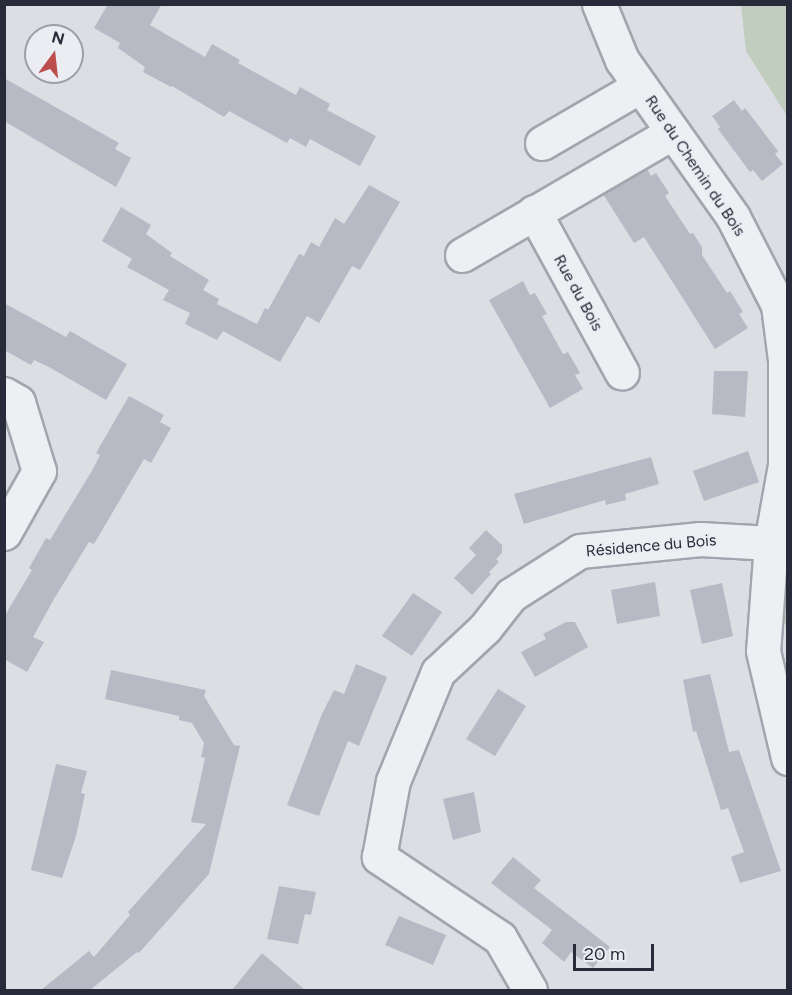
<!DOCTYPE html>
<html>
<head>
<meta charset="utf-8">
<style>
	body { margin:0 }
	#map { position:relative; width:792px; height:995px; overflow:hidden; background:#dcdee4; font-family:Figtree,sans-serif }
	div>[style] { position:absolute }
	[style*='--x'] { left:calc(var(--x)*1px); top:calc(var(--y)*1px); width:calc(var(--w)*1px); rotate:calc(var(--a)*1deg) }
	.green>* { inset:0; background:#c0cdbf }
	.building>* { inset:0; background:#b7bac4 }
	.roads { filter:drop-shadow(2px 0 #a2a5ad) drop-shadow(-2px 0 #a2a5ad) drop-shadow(0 2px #a2a5ad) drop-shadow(0 -2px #a2a5ad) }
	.minor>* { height:33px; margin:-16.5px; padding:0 16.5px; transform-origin:16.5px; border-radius:16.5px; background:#eeeff3 }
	span { translate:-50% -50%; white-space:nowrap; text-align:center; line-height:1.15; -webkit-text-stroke:4.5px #ebedf3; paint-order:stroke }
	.street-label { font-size:16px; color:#282b39 }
	.frame { position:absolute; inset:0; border:6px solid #282b39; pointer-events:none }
	.north { position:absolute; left:24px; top:24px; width:60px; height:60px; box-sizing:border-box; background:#ebedf3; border:2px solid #9d9fa9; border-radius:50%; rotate:15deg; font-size:16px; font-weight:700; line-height:24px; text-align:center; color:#282b39 }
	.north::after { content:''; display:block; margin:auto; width:21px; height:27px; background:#bc4f4e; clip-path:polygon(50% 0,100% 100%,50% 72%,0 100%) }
	.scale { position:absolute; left:573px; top:944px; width:81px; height:27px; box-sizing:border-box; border:3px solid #282b39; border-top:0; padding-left:8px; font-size:18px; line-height:21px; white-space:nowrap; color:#282b39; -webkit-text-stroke:4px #ebedf3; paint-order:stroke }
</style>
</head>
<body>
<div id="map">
	<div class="green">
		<i style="clip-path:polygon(741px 5px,787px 5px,787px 116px,746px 51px)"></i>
		<i style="clip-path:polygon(787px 529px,787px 643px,784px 612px)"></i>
	</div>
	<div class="building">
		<i style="clip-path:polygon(108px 4px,162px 4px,150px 25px,205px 57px,212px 44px,240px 60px,238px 63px,296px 95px,300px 87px,330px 104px,327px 110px,376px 136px,360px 166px,310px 139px,306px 147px,290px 138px,287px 143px,229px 111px,224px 117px,172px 86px,171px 87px,143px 72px,145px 67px,118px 48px,120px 43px,94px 28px)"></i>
		<i style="clip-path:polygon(4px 78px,119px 143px,115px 149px,131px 158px,116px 187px,4px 121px)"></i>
		<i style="clip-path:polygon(734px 100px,742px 111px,745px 108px,778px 151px,775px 154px,783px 164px,762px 181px,753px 170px,750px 172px,718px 129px,720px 127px,712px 116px)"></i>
		<i style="clip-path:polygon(647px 169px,651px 176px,656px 173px,669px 193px,665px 196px,690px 234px,693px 233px,702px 247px,702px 255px,727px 293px,730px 291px,743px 312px,739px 314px,748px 328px,715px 349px,644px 237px,634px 243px,603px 194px)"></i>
		<i style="clip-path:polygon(369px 185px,400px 202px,360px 270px,352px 266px,319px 323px,307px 316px,280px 362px,223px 331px,217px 340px,185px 324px,190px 313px,163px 300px,169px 290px,127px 267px,132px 259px,102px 241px,121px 207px,151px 225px,146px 234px,172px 253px,170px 256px,209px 280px,203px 290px,219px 299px,217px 304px,257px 324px,265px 308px,268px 310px,299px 254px,304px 256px,311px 242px,319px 247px,335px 218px,344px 224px)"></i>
		<i style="clip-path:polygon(523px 281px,530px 295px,535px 293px,547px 314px,542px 316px,563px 354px,568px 352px,580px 373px,575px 375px,583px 389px,550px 408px,489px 300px)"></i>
		<i style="clip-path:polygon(4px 303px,66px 337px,70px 331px,127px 364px,106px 400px,49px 367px,34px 360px,31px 365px,4px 350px)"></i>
		<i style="clip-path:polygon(714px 371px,748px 371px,745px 417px,712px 414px)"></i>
		<i style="clip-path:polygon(129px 396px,164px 415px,160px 422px,171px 428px,151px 463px,144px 459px,94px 544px,89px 542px,54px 599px,33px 637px,44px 642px,27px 672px,4px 659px,4px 617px,32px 570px,29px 568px,46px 538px,50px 540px,93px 469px,100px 455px,96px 453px)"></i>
		<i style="clip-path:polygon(748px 451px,759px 482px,704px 501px,693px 471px)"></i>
		<i style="clip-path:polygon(651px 457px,659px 484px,625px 494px,626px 500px,606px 505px,605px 500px,524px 524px,514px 494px)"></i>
		<i style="clip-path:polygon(486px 530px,502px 545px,502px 553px,496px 559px,499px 562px,489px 572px,491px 574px,472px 595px,454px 578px,476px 555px,469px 548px)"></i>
		<i style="clip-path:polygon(655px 582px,660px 616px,617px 624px,611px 590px)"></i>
		<i style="clip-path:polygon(722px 583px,733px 636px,702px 644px,690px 590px)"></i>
		<i style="clip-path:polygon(413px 593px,442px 612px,412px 656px,382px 636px)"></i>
		<i style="clip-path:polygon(566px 622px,575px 622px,588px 647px,535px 677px,521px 652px,546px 639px,543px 634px)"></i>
		<i style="clip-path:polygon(356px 664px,387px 677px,359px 746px,348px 741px,319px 816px,287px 805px,322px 714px,334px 690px,344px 694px)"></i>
		<i style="clip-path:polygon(111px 670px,206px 690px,204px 696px,234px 745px,240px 746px,209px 874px,139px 953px,137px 952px,90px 990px,41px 990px,89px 951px,94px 957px,130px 915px,128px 912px,206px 824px,191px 822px,205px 758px,201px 757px,204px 743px,192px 723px,179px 720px,179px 716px,105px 699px)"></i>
		<i style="clip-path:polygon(710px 674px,729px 752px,739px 750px,781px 871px,740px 883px,731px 857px,744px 852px,728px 808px,721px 810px,696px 731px,693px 732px,683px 680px)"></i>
		<i style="clip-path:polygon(498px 689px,526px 706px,495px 756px,466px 739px)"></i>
		<i style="clip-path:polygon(56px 764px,87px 771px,81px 793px,85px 794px,76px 836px,62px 878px,31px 870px)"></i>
		<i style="clip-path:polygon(474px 792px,481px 832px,453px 840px,443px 799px)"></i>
		<i style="clip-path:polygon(513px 857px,541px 880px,534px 888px,610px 947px,593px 968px,571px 952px,564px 962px,542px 943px,552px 930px,491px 883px)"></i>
		<i style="clip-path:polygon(279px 886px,316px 892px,311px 915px,305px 914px,298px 944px,267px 939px)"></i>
		<i style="clip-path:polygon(399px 916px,446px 935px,433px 965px,385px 945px)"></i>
		<i style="clip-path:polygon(262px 953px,305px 990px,232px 990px)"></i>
	</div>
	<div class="roads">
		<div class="minor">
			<i style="--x:599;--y:4;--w:61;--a:67.7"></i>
			<i style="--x:622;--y:60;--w:192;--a:54.7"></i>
			<i style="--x:733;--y:217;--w:99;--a:62.9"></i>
			<i style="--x:778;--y:305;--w:55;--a:82.7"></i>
			<i style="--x:785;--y:360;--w:105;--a:90"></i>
			<i style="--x:785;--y:465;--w:79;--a:100.2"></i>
			<i style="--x:771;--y:543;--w:108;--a:94.2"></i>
			<i style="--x:763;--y:651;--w:110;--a:76.8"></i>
			<i style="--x:542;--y:143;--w:113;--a:-30.2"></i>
			<i style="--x:534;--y:212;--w:183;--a:61.3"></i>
			<i style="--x:462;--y:255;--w:244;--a:-30.2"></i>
			<i style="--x:4;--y:394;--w:16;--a:30"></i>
			<i style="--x:18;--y:402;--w:72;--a:73.1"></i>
			<i style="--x:39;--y:471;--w:71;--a:119.4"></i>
			<i style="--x:530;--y:990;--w:60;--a:-120"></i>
			<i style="--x:500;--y:938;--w:146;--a:-146.2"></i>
			<i style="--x:379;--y:857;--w:77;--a:-79.6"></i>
			<i style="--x:393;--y:781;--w:118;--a:-67.6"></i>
			<i style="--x:438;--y:672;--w:64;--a:-43.1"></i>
			<i style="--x:485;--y:628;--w:42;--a:-51.8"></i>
			<i style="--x:511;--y:595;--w:82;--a:-32.5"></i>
			<i style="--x:580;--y:551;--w:121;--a:-5.7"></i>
			<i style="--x:700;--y:539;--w:71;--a:3.2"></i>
		</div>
	</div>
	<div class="street-label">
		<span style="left:695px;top:166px;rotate:56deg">Rue du Chemin du Bois</span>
		<span style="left:578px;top:293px;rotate:61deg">Rue du Bois</span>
		<span style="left:651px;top:546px;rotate:-5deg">Résidence du Bois</span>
	</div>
	<div class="frame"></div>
	<div class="north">N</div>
	<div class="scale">20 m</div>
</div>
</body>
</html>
